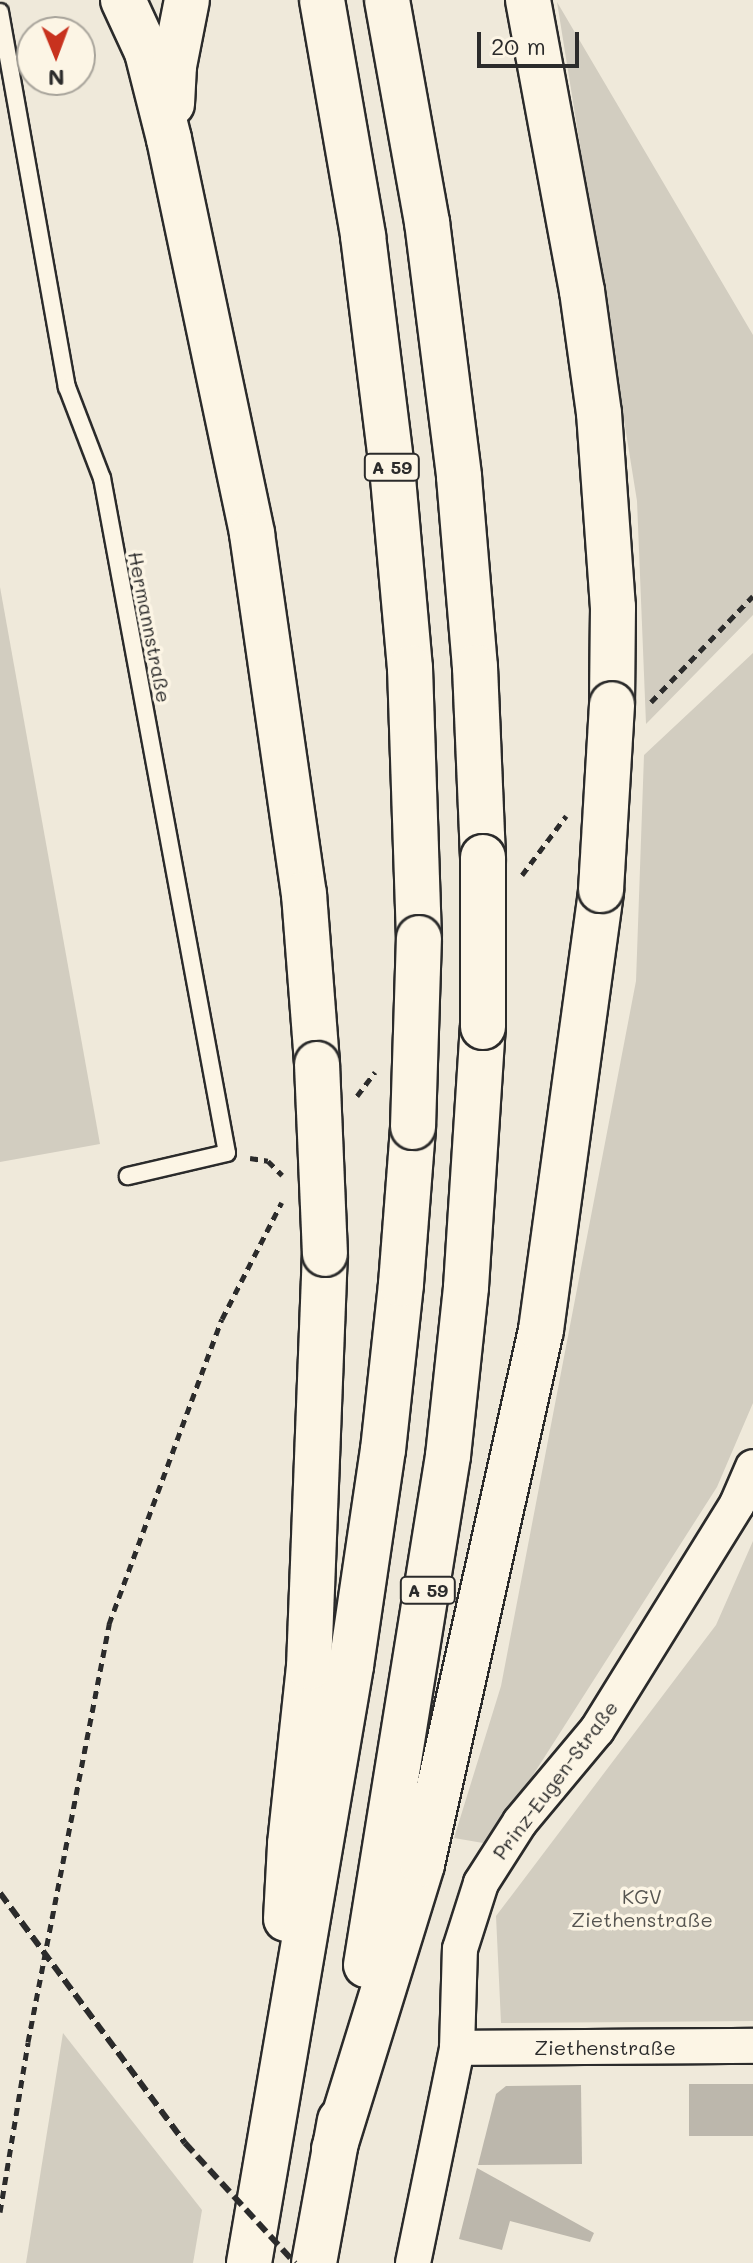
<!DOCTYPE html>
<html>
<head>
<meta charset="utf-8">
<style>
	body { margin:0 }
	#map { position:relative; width:753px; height:2263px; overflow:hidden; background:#efe9da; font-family:Mali,sans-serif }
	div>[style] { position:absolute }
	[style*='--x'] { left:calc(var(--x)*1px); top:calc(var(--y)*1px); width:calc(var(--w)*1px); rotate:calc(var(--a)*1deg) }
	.green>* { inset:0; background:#d2cdc0 }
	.building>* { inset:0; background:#bcb7ac }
	.path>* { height:5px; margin-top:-2.5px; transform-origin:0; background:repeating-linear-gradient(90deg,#2b2b2b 0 8px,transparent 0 14px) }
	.roads { filter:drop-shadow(2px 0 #2b2b2b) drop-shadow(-2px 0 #2b2b2b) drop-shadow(0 2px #2b2b2b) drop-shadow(0 -2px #2b2b2b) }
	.service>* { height:16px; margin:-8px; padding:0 8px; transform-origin:8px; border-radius:8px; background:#fcf5e5 }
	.minor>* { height:34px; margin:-17px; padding:0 17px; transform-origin:17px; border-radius:17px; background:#fcf5e5 }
	.motorway>* { height:44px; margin:-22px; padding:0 22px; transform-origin:22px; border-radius:22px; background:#fcf5e5 }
	.rail>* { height:6px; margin-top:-3px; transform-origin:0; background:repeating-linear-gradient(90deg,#2b2b2b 0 12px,transparent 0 18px) }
	.bridges { filter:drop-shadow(2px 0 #2b2b2b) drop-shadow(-2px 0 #2b2b2b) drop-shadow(0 2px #2b2b2b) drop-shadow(0 -2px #2b2b2b) }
	.motorway-bridge>* { height:44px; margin:-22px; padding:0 22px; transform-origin:22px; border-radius:22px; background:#fcf5e5 }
	span { translate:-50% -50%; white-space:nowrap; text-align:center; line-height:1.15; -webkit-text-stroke:7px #fcf5e5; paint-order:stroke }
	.shield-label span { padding:2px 6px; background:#fcf5e5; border:2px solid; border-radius:6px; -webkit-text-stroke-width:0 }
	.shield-label { font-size:18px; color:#2b2b2b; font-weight:700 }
	.street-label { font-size:20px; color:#2b2b2b }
	.park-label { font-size:20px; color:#555450 }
	.north { position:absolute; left:16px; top:16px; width:80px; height:80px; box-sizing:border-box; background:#fcf5e5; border:2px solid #a8a49b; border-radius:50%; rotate:179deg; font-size:22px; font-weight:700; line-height:32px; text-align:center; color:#2b2b2b }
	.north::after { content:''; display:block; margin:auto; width:28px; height:36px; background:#c8321e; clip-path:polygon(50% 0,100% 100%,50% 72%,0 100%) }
	.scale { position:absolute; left:477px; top:32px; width:102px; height:36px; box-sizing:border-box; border:4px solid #2b2b2b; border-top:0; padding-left:10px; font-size:24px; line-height:28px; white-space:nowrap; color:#2b2b2b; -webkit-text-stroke:6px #fcf5e5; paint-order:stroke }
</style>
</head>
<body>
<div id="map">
	<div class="green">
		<i style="clip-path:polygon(557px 2px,753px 335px,753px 615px,646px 724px,637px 501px)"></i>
		<i style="clip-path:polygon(0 587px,100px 1144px,0 1162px)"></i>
		<i style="clip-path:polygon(753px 653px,753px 1403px,717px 1487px,489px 1844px,454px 1838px,501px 1686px,636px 981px,644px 755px)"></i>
		<i style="clip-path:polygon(753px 1541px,753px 2021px,501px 2023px,496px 1916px,716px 1625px)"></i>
		<i style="clip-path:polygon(63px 2033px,202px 2210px,193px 2263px,26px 2263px)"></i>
	</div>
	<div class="building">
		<i style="clip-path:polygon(689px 2084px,753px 2084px,753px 2136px,689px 2136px)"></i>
		<i style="clip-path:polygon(581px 2085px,582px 2164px,478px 2165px,496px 2094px,506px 2086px)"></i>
		<i style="clip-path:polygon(477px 2168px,594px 2233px,590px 2242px,510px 2221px,502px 2250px,459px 2239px)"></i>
	</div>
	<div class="path">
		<i style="--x:651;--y:702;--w:147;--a:-46.1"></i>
		<i style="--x:522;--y:875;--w:74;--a:-53.3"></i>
		<i style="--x:357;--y:1096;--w:30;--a:-53"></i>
		<i style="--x:250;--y:1158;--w:18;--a:9"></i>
		<i style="--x:268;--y:1161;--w:20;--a:45"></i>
		<i style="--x:0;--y:2212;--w:172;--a:-80.6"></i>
		<i style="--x:28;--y:2042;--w:426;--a:-79"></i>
		<i style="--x:109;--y:1624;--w:325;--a:-69.7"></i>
		<i style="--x:222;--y:1319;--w:131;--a:-62.9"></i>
	</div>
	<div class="roads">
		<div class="service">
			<i style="--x:0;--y:12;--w:381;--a:79.9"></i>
			<i style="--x:67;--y:387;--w:97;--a:69"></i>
			<i style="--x:102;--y:478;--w:686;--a:79.51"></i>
			<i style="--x:227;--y:1153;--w:102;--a:166.9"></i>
		</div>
		<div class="minor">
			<i style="--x:457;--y:2048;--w:296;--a:-0.4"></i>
			<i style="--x:413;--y:2263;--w:219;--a:-78.4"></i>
			<i style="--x:457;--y:2048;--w:99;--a:-88.3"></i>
			<i style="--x:460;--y:1949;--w:69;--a:-72.3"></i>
			<i style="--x:481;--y:1883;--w:72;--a:-57.4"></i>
			<i style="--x:520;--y:1822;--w:120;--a:-50.1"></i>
			<i style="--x:597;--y:1730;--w:266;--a:-58.2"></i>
			<i style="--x:737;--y:1504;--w:40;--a:-66.6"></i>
		</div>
		<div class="motorway">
			<i style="--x:123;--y:0;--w:57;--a:65.2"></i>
			<i style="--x:147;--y:52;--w:90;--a:75.8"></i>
			<i style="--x:169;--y:139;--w:404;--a:78.1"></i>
			<i style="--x:252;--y:534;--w:364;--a:81.8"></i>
			<i style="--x:304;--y:894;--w:170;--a:85.6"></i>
			<i style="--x:322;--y:0;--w:240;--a:80.1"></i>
			<i style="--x:363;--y:236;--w:244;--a:82.9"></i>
			<i style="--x:393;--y:478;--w:191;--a:84.9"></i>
			<i style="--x:410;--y:668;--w:270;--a:88.1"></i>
			<i style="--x:387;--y:0;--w:226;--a:79.8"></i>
			<i style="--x:427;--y:222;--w:257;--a:82.8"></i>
			<i style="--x:459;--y:477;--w:191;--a:85.2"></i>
			<i style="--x:475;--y:667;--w:190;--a:87.6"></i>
			<i style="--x:528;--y:0;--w:296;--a:79.5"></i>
			<i style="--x:582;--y:291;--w:123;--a:82.1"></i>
			<i style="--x:599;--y:413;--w:195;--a:85.9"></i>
			<i style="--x:613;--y:607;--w:97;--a:90.6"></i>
			<i style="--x:172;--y:104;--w:38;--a:-87"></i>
			<i style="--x:174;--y:66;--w:67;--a:-78.9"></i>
			<i style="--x:286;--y:1919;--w:75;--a:-86.9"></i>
			<i style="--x:290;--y:1844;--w:178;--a:-83.9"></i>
			<i style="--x:309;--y:1667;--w:413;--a:-87.8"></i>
			<i style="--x:366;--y:1965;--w:516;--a:-80.85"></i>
			<i style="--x:448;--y:1456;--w:170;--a:-83.9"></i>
			<i style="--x:466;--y:1287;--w:261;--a:-86.3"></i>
			<i style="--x:334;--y:2149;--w:298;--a:-72.8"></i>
			<i style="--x:422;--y:1864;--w:547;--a:-77.44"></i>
			<i style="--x:541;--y:1330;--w:444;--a:-82.2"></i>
			<i style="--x:249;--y:2263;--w:606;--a:-80.3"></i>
			<i style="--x:351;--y:1666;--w:218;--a:-81.6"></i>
			<i style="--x:383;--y:1450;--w:167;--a:-83.8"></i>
			<i style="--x:401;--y:1284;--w:157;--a:-85.6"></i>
			<i style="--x:314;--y:2263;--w:145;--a:-79.7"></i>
		</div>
	</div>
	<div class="rail">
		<i style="--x:0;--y:1893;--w:311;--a:53.5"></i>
		<i style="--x:185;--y:2143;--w:163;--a:47.5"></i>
	</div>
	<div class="bridges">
		<div class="motorway-bridge">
			<i style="--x:601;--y:890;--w:186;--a:-86.6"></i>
			<i style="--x:483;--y:1027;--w:170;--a:-90"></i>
			<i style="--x:317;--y:1064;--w:190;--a:87.6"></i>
			<i style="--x:413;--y:1127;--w:189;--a:-88.2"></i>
		</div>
	</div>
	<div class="shield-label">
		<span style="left:392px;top:467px">A 59</span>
		<span style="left:428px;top:1590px">A 59</span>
	</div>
	<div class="street-label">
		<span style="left:150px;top:627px;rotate:79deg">Hermannstraße</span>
		<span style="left:555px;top:1780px;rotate:-53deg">Prinz-Eugen-Straße</span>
		<span style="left:605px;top:2047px">Ziethenstraße</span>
	</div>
	<div class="park-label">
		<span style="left:642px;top:1908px">KGV<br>Ziethenstraße</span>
	</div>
	<div class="north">N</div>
	<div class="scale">20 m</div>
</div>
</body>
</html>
